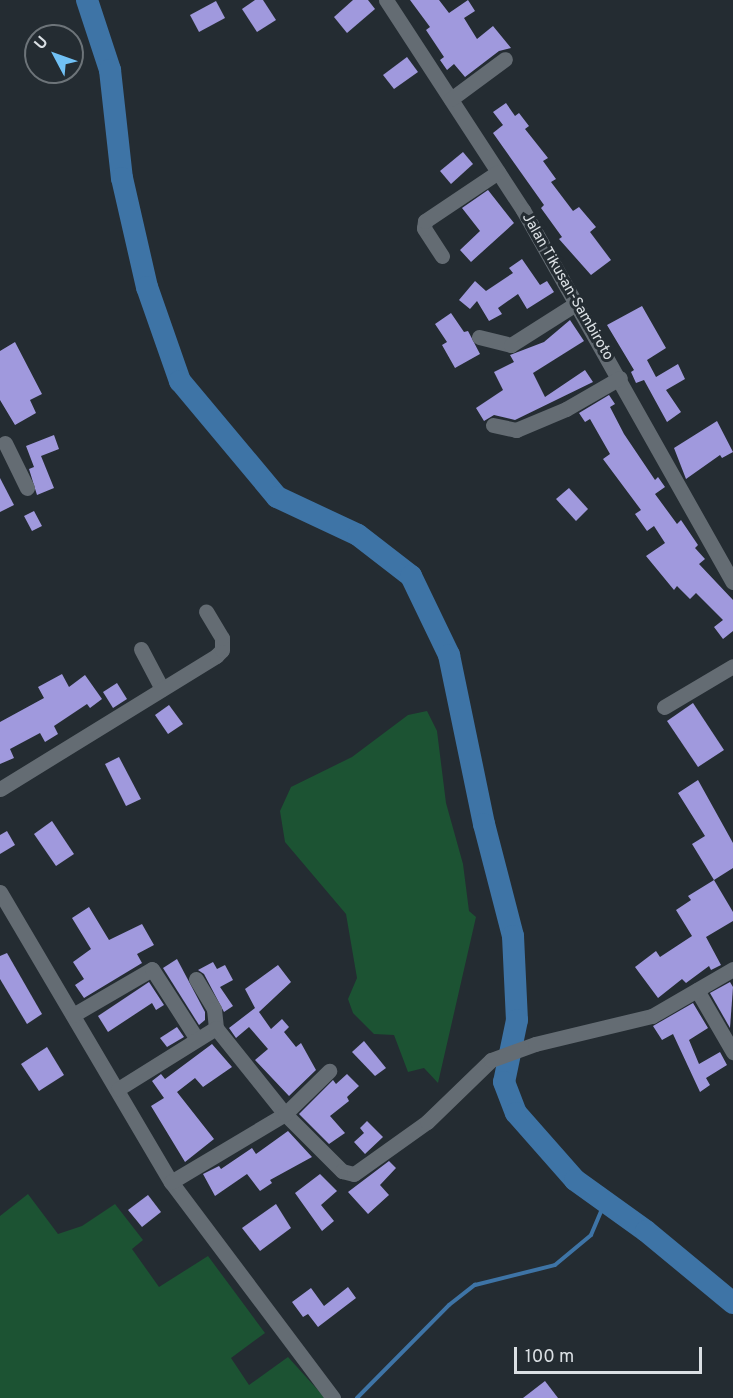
<!DOCTYPE html>
<html>
<head>
<meta charset="utf-8">
<style>
	body { margin:0 }
	#map { position:relative; width:733px; height:1398px; overflow:hidden; background:#242c32; font-family:Overpass,sans-serif }
	div>[style] { position:absolute }
	[style*='--x'] { left:calc(var(--x)*1px); top:calc(var(--y)*1px); width:calc(var(--w)*1px); rotate:calc(var(--a)*1deg) }
	.green>* { inset:0; background:#1c5333 }
	.stream>* { height:4px; margin:-2px; padding:0 2px; transform-origin:2px; border-radius:2px; background:#3e74a6 }
	.river>* { height:22px; margin:-11px; padding:0 11px; transform-origin:11px; border-radius:11px; background:#3e74a6 }
	.building>* { inset:0; background:#a099dd }
	.minor>* { height:15px; margin:-7.5px; padding:0 7.5px; transform-origin:7.5px; border-radius:7.5px; background:#646c73 }
	span { translate:-50% -50%; white-space:nowrap; text-align:center; line-height:1.15; -webkit-text-stroke:6px #242c32; paint-order:stroke }
	.street-label { font-size:15px; color:#dbe0e4 }
	.north { position:absolute; left:24px; top:24px; width:60px; height:60px; box-sizing:border-box; background:#242c32; border:2px solid #6d7479; border-radius:50%; rotate:311deg; font-size:16px; font-weight:700; line-height:24px; text-align:center; color:#dbe0e4 }
	.north::after { content:''; display:block; margin:auto; width:21px; height:27px; background:#71c1f5; clip-path:polygon(50% 0,100% 100%,50% 72%,0 100%) }
	.scale { position:absolute; left:514px; top:1347px; width:188px; height:27px; box-sizing:border-box; border:3px solid #dbe0e4; border-top:0; padding-left:8px; font-size:18px; line-height:21px; white-space:nowrap; color:#dbe0e4; -webkit-text-stroke:4px #242c32; paint-order:stroke }
</style>
</head>
<body>
<div id="map">
	<div class="green">
		<i style="clip-path:polygon(427px 711px,437px 731px,446px 803px,463px 864px,469px 911px,476px 917px,438px 1083px,424px 1068px,408px 1072px,394px 1035px,374px 1034px,353px 1013px,348px 999px,357px 978px,346px 914px,285px 842px,280px 811px,291px 787px,352px 757px,408px 715px)"></i>
		<i style="clip-path:polygon(28px 1194px,58px 1234px,82px 1226px,115px 1204px,143px 1240px,132px 1249px,159px 1287px,208px 1256px,265px 1333px,231px 1358px,249px 1385px,288px 1357px,325px 1398px,0 1398px,0 1216px)"></i>
	</div>
	<div class="stream">
		<i style="--x:357;--y:1398;--w:131;--a:-45.3"></i>
		<i style="--x:449;--y:1305;--w:33;--a:-38"></i>
		<i style="--x:475;--y:1285;--w:82;--a:-14"></i>
		<i style="--x:555;--y:1265;--w:47;--a:-39.8"></i>
		<i style="--x:591;--y:1235;--w:36;--a:-67"></i>
	</div>
	<div class="river">
		<i style="--x:87;--y:0;--w:74;--a:71.8"></i>
		<i style="--x:110;--y:70;--w:109;--a:83.7"></i>
		<i style="--x:122;--y:178;--w:112;--a:77.1"></i>
		<i style="--x:147;--y:287;--w:100;--a:70.7"></i>
		<i style="--x:180;--y:381;--w:151;--a:50.1"></i>
		<i style="--x:277;--y:497;--w:89;--a:25.1"></i>
		<i style="--x:358;--y:535;--w:67;--a:37.7"></i>
		<i style="--x:411;--y:576;--w:88;--a:64.3"></i>
		<i style="--x:449;--y:655;--w:173;--a:78.3"></i>
		<i style="--x:484;--y:824;--w:116;--a:75.5"></i>
		<i style="--x:513;--y:936;--w:84;--a:87.3"></i>
		<i style="--x:517;--y:1020;--w:63;--a:101.8"></i>
		<i style="--x:504;--y:1082;--w:33;--a:69"></i>
		<i style="--x:516;--y:1113;--w:89;--a:48.6"></i>
		<i style="--x:575;--y:1180;--w:87;--a:35.7"></i>
		<i style="--x:646;--y:1231;--w:113;--a:39.6"></i>
	</div>
	<div class="building">
		<i style="clip-path:polygon(255px 0,263px 0,276px 20px,257px 32px,242px 9px)"></i>
		<i style="clip-path:polygon(353px 0,368px 0,375px 9px,347px 33px,334px 17px)"></i>
		<i style="clip-path:polygon(410px 0,439px 0,449px 13px,468px 0,475px 11px,464px 18px,477px 39px,493px 26px,511px 48px,499px 51px,465px 77px,454px 64px,447px 70px,440px 60px,444px 57px,426px 30px,430px 27px)"></i>
		<i style="clip-path:polygon(216px 1px,225px 18px,199px 32px,190px 15px)"></i>
		<i style="clip-path:polygon(407px 57px,418px 72px,394px 89px,383px 75px)"></i>
		<i style="clip-path:polygon(506px 103px,515px 116px,519px 113px,529px 126px,525px 129px,548px 158px,543px 161px,556px 179px,551px 182px,573px 211px,579px 207px,596px 227px,590px 232px,611px 260px,591px 275px,559px 239px,562px 237px,541px 208px,544px 205px,493px 133px,503px 125px,493px 112px)"></i>
		<i style="clip-path:polygon(463px 152px,473px 164px,451px 184px,440px 171px)"></i>
		<i style="clip-path:polygon(488px 190px,514px 223px,471px 262px,460px 250px,480px 231px,462px 208px)"></i>
		<i style="clip-path:polygon(522px 259px,540px 285px,547px 281px,554px 292px,527px 309px,518px 294px,498px 308px,502px 314px,489px 321px,477px 301px,470px 309px,459px 300px,475px 281px,486px 291px,513px 273px,509px 268px)"></i>
		<i style="clip-path:polygon(642px 306px,666px 348px,647px 360px,656px 377px,678px 364px,685px 379px,666px 390px,681px 412px,667px 422px,644px 380px,636px 383px,631px 372px,634px 370px,607px 325px)"></i>
		<i style="clip-path:polygon(451px 313px,464px 332px,468px 331px,480px 354px,455px 368px,442px 345px,447px 342px,435px 324px)"></i>
		<i style="clip-path:polygon(570px 320px,584px 341px,533px 373px,545px 397px,585px 370px,593px 382px,515px 420px,494px 415px,484px 421px,476px 408px,503px 390px,494px 372px,514px 362px,510px 355px,544px 342px)"></i>
		<i style="clip-path:polygon(15px 342px,42px 394px,30px 400px,36px 413px,15px 425px,0 400px,0 351px)"></i>
		<i style="clip-path:polygon(609px 395px,615px 404px,610px 407px,624px 434px,655px 480px,658px 477px,665px 487px,655px 494px,677px 524px,681px 520px,698px 545px,695px 548px,705px 559px,699px 564px,733px 600px,733px 631px,723px 639px,714px 627px,723px 620px,696px 593px,690px 599px,677px 586px,674px 590px,646px 556px,665px 543px,654px 526px,647px 531px,635px 514px,641px 510px,603px 459px,610px 454px,590px 419px,585px 422px,579px 413px)"></i>
		<i style="clip-path:polygon(717px 421px,733px 452px,722px 458px,720px 455px,686px 479px,674px 448px)"></i>
		<i style="clip-path:polygon(54px 435px,59px 449px,41px 456px,54px 488px,37px 495px,29px 469px,34px 467px,26px 446px)"></i>
		<i style="clip-path:polygon(0 478px,14px 505px,0 512px)"></i>
		<i style="clip-path:polygon(569px 488px,588px 509px,576px 521px,556px 499px)"></i>
		<i style="clip-path:polygon(34px 511px,42px 526px,32px 531px,24px 516px)"></i>
		<i style="clip-path:polygon(62px 674px,69px 687px,85px 675px,102px 699px,90px 708px,87px 704px,54px 726px,58px 734px,45px 742px,40px 733px,10px 749px,14px 758px,0 764px,0 722px,44px 698px,38px 687px)"></i>
		<i style="clip-path:polygon(117px 683px,127px 699px,113px 708px,103px 692px)"></i>
		<i style="clip-path:polygon(693px 703px,724px 750px,698px 767px,667px 721px)"></i>
		<i style="clip-path:polygon(169px 705px,183px 724px,168px 734px,155px 715px)"></i>
		<i style="clip-path:polygon(119px 757px,141px 799px,126px 806px,105px 764px)"></i>
		<i style="clip-path:polygon(698px 780px,733px 843px,733px 868px,714px 880px,692px 844px,705px 836px,678px 793px)"></i>
		<i style="clip-path:polygon(52px 821px,74px 854px,56px 866px,34px 834px)"></i>
		<i style="clip-path:polygon(7px 831px,15px 845px,0 854px,0 835px)"></i>
		<i style="clip-path:polygon(714px 880px,733px 912px,733px 921px,706px 937px,721px 965px,711px 970px,709px 966px,686px 983px,682px 979px,658px 998px,635px 967px,656px 951px,660px 957px,692px 936px,676px 910px,691px 900px,688px 896px)"></i>
		<i style="clip-path:polygon(89px 907px,109px 940px,142px 924px,154px 945px,137px 954px,142px 963px,84px 998px,75px 985px,84px 979px,73px 962px,91px 949px,72px 918px)"></i>
		<i style="clip-path:polygon(7px 953px,42px 1014px,27px 1024px,0 979px,0 956px)"></i>
		<i style="clip-path:polygon(177px 959px,205px 1012px,205px 1020px,199px 1025px,163px 968px)"></i>
		<i style="clip-path:polygon(213px 962px,217px 969px,225px 965px,233px 980px,220px 987px,233px 1006px,224px 1012px,204px 974px,198px 970px)"></i>
		<i style="clip-path:polygon(278px 965px,291px 982px,259px 1012px,271px 1029px,282px 1019px,289px 1027px,284px 1032px,296px 1047px,301px 1043px,316px 1070px,289px 1096px,255px 1060px,268px 1049px,249px 1027px,236px 1038px,229px 1028px,255px 1008px,245px 989px)"></i>
		<i style="clip-path:polygon(149px 982px,164px 1005px,156px 1010px,152px 1003px,108px 1032px,98px 1016px)"></i>
		<i style="clip-path:polygon(730px 982px,733px 987px,730px 1028px,710px 993px)"></i>
		<i style="clip-path:polygon(693px 1003px,708px 1028px,689px 1040px,699px 1064px,720px 1052px,727px 1065px,706px 1078px,710px 1085px,700px 1092px,673px 1034px,662px 1040px,653px 1026px)"></i>
		<i style="clip-path:polygon(177px 1027px,184px 1037px,167px 1047px,160px 1038px)"></i>
		<i style="clip-path:polygon(364px 1041px,386px 1068px,375px 1076px,352px 1052px)"></i>
		<i style="clip-path:polygon(212px 1044px,232px 1067px,203px 1087px,195px 1078px,177px 1092px,214px 1139px,185px 1162px,151px 1106px,164px 1098px,152px 1081px,161px 1074px,165px 1079px)"></i>
		<i style="clip-path:polygon(47px 1047px,64px 1075px,39px 1091px,21px 1064px)"></i>
		<i style="clip-path:polygon(347px 1074px,359px 1086px,347px 1097px,349px 1101px,330px 1116px,345px 1133px,329px 1144px,299px 1114px,333px 1080px,336px 1084px)"></i>
		<i style="clip-path:polygon(367px 1121px,383px 1137px,365px 1154px,354px 1142px,364px 1133px,360px 1128px)"></i>
		<i style="clip-path:polygon(288px 1131px,312px 1157px,270px 1180px,272px 1183px,260px 1191px,247px 1174px,215px 1196px,203px 1174px,219px 1166px,221px 1169px,252px 1148px,256px 1154px)"></i>
		<i style="clip-path:polygon(389px 1161px,396px 1168px,380px 1185px,389px 1195px,368px 1214px,348px 1192px)"></i>
		<i style="clip-path:polygon(320px 1174px,337px 1191px,321px 1205px,334px 1221px,322px 1231px,295px 1193px)"></i>
		<i style="clip-path:polygon(148px 1195px,161px 1212px,142px 1227px,128px 1210px)"></i>
		<i style="clip-path:polygon(276px 1204px,291px 1228px,260px 1251px,242px 1228px)"></i>
		<i style="clip-path:polygon(348px 1287px,356px 1298px,318px 1327px,308px 1314px,303px 1317px,292px 1302px,311px 1288px,324px 1306px)"></i>
		<i style="clip-path:polygon(545px 1381px,558px 1398px,523px 1398px)"></i>
	</div>
	<div class="minor">
		<i style="--x:386;--y:0;--w:251;--a:56.9"></i>
		<i style="--x:523;--y:210;--w:427;--a:60.6"></i>
		<i style="--x:451;--y:99;--w:67;--a:-36.5"></i>
		<i style="--x:442;--y:256;--w:33;--a:-123"></i>
		<i style="--x:424;--y:228;--w:7;--a:-82"></i>
		<i style="--x:425;--y:221;--w:88;--a:-33.9"></i>
		<i style="--x:479;--y:337;--w:33;--a:14"></i>
		<i style="--x:511;--y:345;--w:78;--a:-32.5"></i>
		<i style="--x:493;--y:425;--w:24;--a:12"></i>
		<i style="--x:516;--y:430;--w:54;--a:-22.8"></i>
		<i style="--x:566;--y:409;--w:62;--a:-29.9"></i>
		<i style="--x:5;--y:443;--w:50;--a:63.9"></i>
		<i style="--x:141;--y:649;--w:45;--a:62.3"></i>
		<i style="--x:664;--y:707;--w:80;--a:-30.7"></i>
		<i style="--x:0;--y:789;--w:254;--a:-31.6"></i>
		<i style="--x:216;--y:656;--w:8;--a:-45"></i>
		<i style="--x:222;--y:650;--w:12;--a:-90"></i>
		<i style="--x:222;--y:638;--w:31;--a:-121"></i>
		<i style="--x:0;--y:892;--w:337;--a:59.5"></i>
		<i style="--x:171;--y:1182;--w:270;--a:53.1"></i>
		<i style="--x:196;--y:979;--w:35;--a:59"></i>
		<i style="--x:214;--y:1009;--w:19;--a:84"></i>
		<i style="--x:697;--y:990;--w:72;--a:59.9"></i>
		<i style="--x:73;--y:1015;--w:91;--a:-30.2"></i>
		<i style="--x:152;--y:969;--w:83;--a:57.3"></i>
		<i style="--x:118;--y:1089;--w:115;--a:-31.9"></i>
		<i style="--x:216;--y:1028;--w:110;--a:51.3"></i>
		<i style="--x:285;--y:1114;--w:81;--a:45"></i>
		<i style="--x:342;--y:1171;--w:12;--a:14"></i>
		<i style="--x:354;--y:1174;--w:90;--a:-35.5"></i>
		<i style="--x:427;--y:1122;--w:89;--a:-44.1"></i>
		<i style="--x:491;--y:1060;--w:47;--a:-20"></i>
		<i style="--x:535;--y:1044;--w:120;--a:-13.5"></i>
		<i style="--x:652;--y:1016;--w:94;--a:-30.1"></i>
		<i style="--x:171;--y:1182;--w:133;--a:-30.8"></i>
		<i style="--x:285;--y:1114;--w:62;--a:-44.3"></i>
	</div>
	<div class="street-label">
		<span style="left:567px;top:287px;rotate:60deg">Jalan Tikusan-Sambiroto</span>
	</div>
	<div class="north">U</div>
	<div class="scale">100 m</div>
</div>
</body>
</html>
